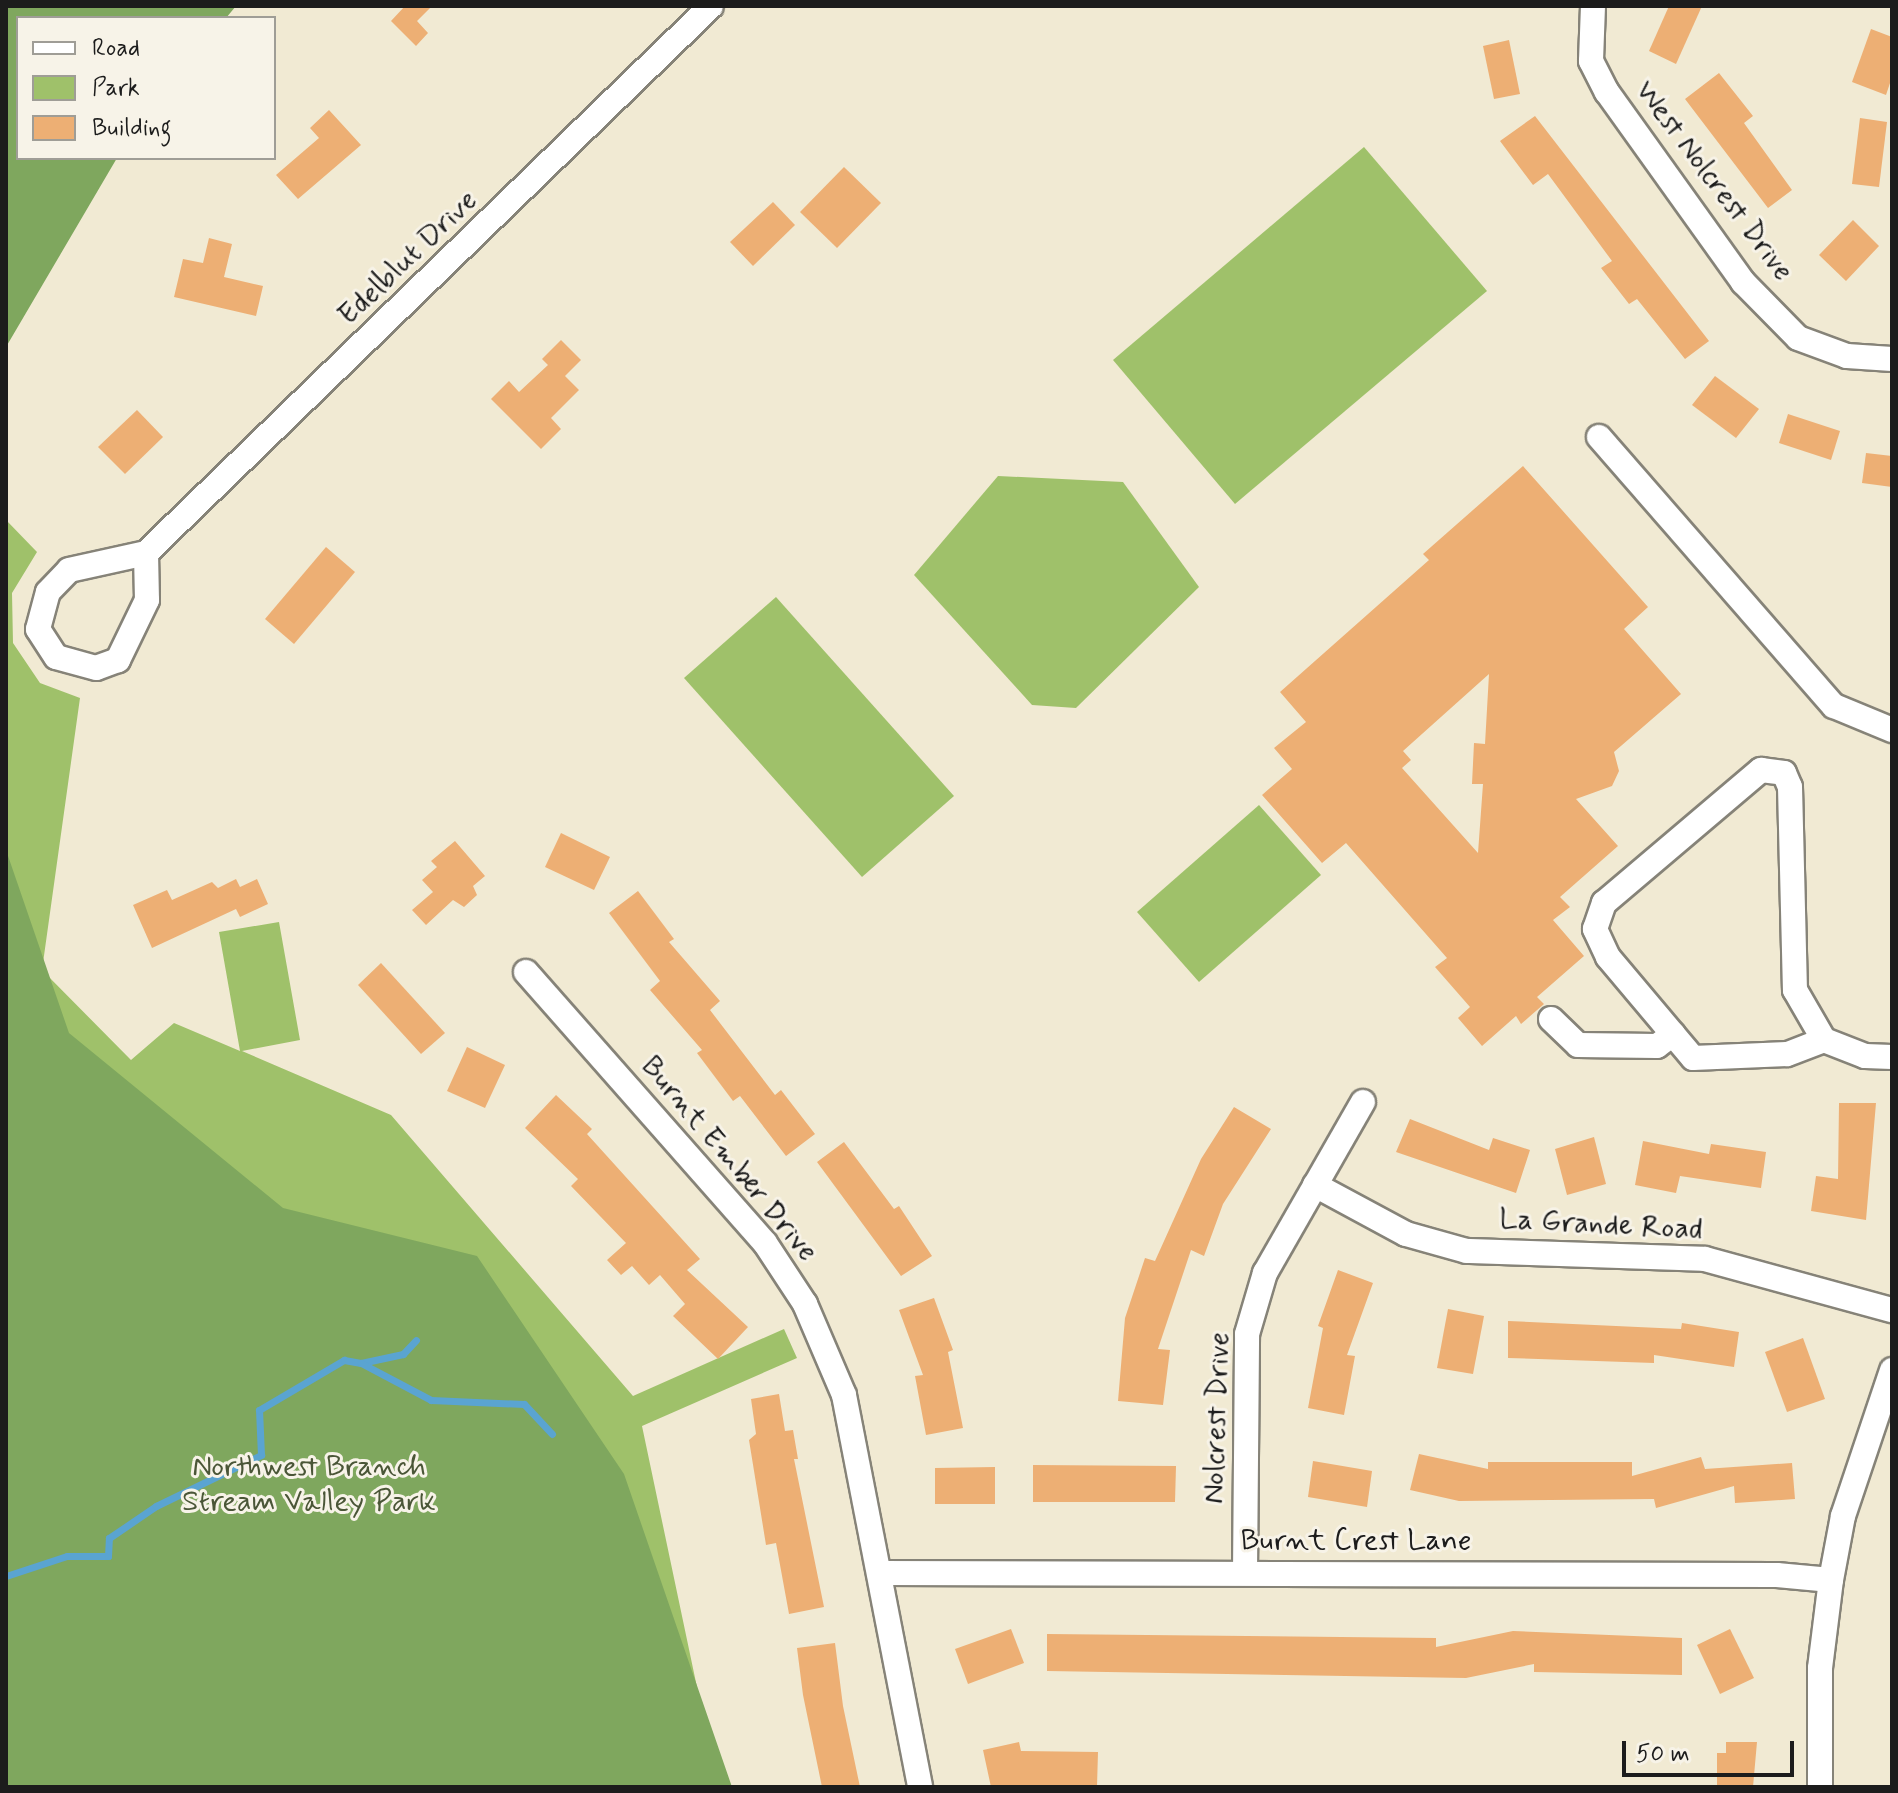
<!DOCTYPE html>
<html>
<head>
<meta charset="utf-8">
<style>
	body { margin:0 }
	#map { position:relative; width:1898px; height:1793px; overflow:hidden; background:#f1ead3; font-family:Mynerve,sans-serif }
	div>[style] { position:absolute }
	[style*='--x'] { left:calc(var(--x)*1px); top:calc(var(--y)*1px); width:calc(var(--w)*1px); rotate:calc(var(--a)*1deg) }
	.green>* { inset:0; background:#9fc16a }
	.forest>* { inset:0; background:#7fa75e }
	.stream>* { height:7px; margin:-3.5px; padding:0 3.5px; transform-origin:3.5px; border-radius:3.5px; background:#5aa4d1 }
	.building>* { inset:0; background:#edaf74 }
	.roads { filter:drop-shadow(2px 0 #868378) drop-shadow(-2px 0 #868378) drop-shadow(0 2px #868378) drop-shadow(0 -2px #868378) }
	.minor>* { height:24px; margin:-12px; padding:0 12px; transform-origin:12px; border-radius:12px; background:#fff }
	span { translate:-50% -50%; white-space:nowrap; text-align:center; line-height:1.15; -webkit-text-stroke:6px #f7f3e8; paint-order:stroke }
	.street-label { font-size:30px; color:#1c1c1c }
	.park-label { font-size:30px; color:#4a5637 }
	.frame { position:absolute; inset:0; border:8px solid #1c1c1c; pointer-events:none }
	.legend { position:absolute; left:16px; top:16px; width:260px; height:144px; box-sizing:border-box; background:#f7f3e8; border:2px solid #9f9d96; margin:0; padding:10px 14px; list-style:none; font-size:24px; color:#1c1c1c }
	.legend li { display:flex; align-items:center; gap:16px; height:40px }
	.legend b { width:40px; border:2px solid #9f9d96 }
	.scale { position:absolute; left:1622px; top:1741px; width:172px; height:36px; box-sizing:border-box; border:4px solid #1c1c1c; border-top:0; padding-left:10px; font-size:24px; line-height:28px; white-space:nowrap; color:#1c1c1c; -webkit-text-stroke:6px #f7f3e8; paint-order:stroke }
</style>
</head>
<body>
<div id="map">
	<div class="green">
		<i style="clip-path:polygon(1364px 147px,1487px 291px,1235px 504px,1113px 360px)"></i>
		<i style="clip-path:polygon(998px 476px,1123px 482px,1199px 587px,1076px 708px,1032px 705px,914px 575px)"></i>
		<i style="clip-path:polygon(6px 520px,37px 552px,12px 593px,13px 643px,40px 683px,80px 698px,42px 970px,131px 1060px,174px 1023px,240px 1051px,219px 932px,279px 922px,300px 1040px,242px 1051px,391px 1115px,633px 1396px,784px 1329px,797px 1358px,642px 1426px,718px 1787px,6px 1787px)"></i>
		<i style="clip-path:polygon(776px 597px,954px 796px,862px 877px,684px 678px)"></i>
		<i style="clip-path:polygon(1259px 805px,1321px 875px,1199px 982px,1137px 912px)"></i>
	</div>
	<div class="forest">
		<i style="clip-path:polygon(6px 6px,236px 6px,226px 18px,18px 18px,18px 158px,117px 158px,6px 347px)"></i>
		<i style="clip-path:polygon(6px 850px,69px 1033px,283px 1208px,477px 1256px,624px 1474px,732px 1787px,6px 1787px)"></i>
	</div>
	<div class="stream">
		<i style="--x:361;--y:1363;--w:43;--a:-12.1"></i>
		<i style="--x:403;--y:1354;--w:19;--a:-47"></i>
		<i style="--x:6;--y:1576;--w:64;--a:-18.2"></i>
		<i style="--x:67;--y:1556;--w:41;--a:0"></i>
		<i style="--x:108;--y:1556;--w:18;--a:-87"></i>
		<i style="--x:109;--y:1538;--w:57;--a:-34.2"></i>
		<i style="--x:156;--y:1506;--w:117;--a:-25.9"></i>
		<i style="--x:261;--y:1455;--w:45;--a:-92.5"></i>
		<i style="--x:259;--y:1410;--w:99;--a:-30.5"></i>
		<i style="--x:344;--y:1360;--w:17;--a:10"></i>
		<i style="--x:361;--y:1363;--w:79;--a:27.9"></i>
		<i style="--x:431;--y:1400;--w:93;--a:2.5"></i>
		<i style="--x:524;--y:1404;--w:41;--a:47"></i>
	</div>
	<div class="building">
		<i style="clip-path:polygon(405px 6px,432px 6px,417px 21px,428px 33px,416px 46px,391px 21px)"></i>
		<i style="clip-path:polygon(1669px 6px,1702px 6px,1676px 64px,1649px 51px)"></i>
		<i style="clip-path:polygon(1871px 29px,1892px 37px,1892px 77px,1886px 95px,1852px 82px)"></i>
		<i style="clip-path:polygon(1509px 40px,1520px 94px,1494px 99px,1483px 46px)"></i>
		<i style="clip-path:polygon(1719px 73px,1753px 116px,1744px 123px,1792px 190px,1768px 208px,1685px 99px)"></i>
		<i style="clip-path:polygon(329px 110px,361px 145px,298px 199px,276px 175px,319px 138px,310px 128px)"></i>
		<i style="clip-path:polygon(1535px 116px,1709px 341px,1685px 359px,1637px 299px,1629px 304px,1601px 268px,1612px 261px,1548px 174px,1533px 185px,1500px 141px)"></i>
		<i style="clip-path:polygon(1860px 118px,1887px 122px,1879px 187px,1852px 184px)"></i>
		<i style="clip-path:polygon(844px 167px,881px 203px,837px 248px,800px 212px)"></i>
		<i style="clip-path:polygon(773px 202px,795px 225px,753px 266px,730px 242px)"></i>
		<i style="clip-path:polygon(1853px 220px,1879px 246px,1846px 281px,1819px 255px)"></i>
		<i style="clip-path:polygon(209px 238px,232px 244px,224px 277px,263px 286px,256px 316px,174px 297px,183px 259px,203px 263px)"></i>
		<i style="clip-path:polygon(561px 340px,581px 360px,565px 376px,579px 390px,551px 418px,561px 429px,541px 449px,491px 399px,509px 381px,519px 392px,548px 365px,542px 359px)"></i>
		<i style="clip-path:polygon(1715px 376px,1759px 409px,1736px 438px,1692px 405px)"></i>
		<i style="clip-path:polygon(137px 410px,163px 437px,125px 474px,98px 447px)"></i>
		<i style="clip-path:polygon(1788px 414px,1840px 431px,1831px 460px,1779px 443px)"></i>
		<i style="clip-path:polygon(1866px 453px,1892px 456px,1892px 487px,1862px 483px)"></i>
		<i style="clip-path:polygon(evenodd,1523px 466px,1648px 607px,1624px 629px,1681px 694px,1614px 752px,1619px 771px,1612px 786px,1576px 799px,1618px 846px,1560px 897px,1570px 907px,1553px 920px,1584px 956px,1537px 997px,1544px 1004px,1521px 1024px,1516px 1016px,1482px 1046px,1458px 1018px,1470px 1007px,1435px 967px,1447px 958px,1346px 843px,1322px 863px,1262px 795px,1292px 769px,1274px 748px,1306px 722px,1280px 692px,1429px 560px,1423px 554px,1523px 466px,1489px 674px,1485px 744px,1474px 743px,1472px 784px,1483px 784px,1478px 853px,1402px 768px,1411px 760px,1403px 751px,1489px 674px)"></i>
		<i style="clip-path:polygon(326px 547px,355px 572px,294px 644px,265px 619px)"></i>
		<i style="clip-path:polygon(561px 833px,610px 857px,594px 890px,545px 867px)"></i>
		<i style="clip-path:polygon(455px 841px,485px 876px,473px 886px,477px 895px,464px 907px,453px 900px,426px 925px,412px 910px,433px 892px,422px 880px,437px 867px,431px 861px)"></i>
		<i style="clip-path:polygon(236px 879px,240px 887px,257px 879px,268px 904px,240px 917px,236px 909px,152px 948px,133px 905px,167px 890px,172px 900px,212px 882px,218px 888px)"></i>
		<i style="clip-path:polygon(638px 891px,674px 939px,669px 942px,720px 1001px,710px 1010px,775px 1095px,781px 1090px,815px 1134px,786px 1156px,740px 1096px,733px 1101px,697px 1053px,702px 1050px,650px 990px,660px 981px,609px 913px)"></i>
		<i style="clip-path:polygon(381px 963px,445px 1033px,421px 1054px,358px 985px)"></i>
		<i style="clip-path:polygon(467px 1047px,505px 1065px,485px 1108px,447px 1091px)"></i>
		<i style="clip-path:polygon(556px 1095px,592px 1129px,587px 1134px,700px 1259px,687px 1270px,748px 1327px,718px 1359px,673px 1316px,685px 1304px,660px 1275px,649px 1285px,632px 1266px,621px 1275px,607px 1260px,626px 1243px,571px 1186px,578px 1179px,525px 1128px)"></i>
		<i style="clip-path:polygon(1839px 1103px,1876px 1103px,1866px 1220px,1811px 1211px,1816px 1176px,1838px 1179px)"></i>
		<i style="clip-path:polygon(1234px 1107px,1271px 1129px,1223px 1204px,1204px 1256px,1191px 1250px,1158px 1349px,1170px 1350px,1163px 1405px,1118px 1401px,1125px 1318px,1145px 1258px,1155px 1261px,1201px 1159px)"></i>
		<i style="clip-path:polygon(1410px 1119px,1489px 1150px,1493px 1138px,1530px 1150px,1516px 1193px,1396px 1152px)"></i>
		<i style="clip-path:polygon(1594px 1137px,1606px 1184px,1567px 1195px,1555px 1149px)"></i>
		<i style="clip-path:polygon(1643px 1141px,1709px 1154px,1711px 1144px,1766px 1152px,1761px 1188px,1680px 1176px,1676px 1193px,1635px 1185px)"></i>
		<i style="clip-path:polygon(844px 1142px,894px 1209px,899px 1206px,932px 1256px,901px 1276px,817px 1162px)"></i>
		<i style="clip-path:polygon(1338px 1270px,1373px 1283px,1347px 1355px,1355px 1356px,1344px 1415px,1308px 1408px,1323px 1328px,1318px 1326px)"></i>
		<i style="clip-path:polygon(934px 1298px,953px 1350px,948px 1352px,963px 1428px,926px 1435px,915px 1376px,923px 1375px,899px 1310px)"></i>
		<i style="clip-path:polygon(1448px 1309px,1484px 1316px,1473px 1374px,1437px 1368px)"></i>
		<i style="clip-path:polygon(1508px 1321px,1681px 1329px,1682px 1323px,1739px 1332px,1734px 1367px,1654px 1355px,1654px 1363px,1508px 1358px)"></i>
		<i style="clip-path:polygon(1803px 1338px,1825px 1399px,1787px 1412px,1765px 1352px)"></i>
		<i style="clip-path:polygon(779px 1394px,785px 1431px,793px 1430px,798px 1459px,794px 1459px,824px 1607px,789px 1614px,776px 1543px,766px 1545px,749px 1440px,756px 1434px,751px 1399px)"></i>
		<i style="clip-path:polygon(1419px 1454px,1488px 1469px,1488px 1462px,1632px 1462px,1632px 1476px,1701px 1457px,1705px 1469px,1792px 1463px,1795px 1499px,1735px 1503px,1734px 1486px,1656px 1508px,1654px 1499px,1459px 1501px,1410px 1490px)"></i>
		<i style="clip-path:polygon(1313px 1461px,1372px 1471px,1367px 1507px,1308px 1497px)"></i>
		<i style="clip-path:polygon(1033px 1465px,1176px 1466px,1175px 1502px,1033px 1502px)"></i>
		<i style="clip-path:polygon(995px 1467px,995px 1504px,935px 1504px,935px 1468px)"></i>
		<i style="clip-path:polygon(1011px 1629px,1024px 1663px,968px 1684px,955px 1649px)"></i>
		<i style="clip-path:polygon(1730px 1629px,1754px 1678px,1720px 1694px,1697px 1645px)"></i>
		<i style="clip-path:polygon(1513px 1631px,1682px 1638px,1682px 1675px,1534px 1672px,1534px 1664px,1466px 1678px,1047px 1671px,1047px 1634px,1436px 1638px,1436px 1647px)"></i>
		<i style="clip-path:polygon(835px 1643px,843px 1706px,860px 1787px,822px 1787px,803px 1695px,797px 1648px)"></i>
		<i style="clip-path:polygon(1019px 1742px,1021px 1751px,1098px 1752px,1097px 1787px,991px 1787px,983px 1750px)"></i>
		<i style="clip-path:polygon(1726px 1742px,1757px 1742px,1753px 1787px,1717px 1787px,1717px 1753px,1726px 1753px)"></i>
	</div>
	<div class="roads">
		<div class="minor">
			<i style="--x:1593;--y:6;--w:55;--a:92.1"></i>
			<i style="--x:1591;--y:61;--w:35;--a:63"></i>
			<i style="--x:1607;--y:92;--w:234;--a:54.4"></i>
			<i style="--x:1743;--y:282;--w:78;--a:45.5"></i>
			<i style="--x:1798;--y:338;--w:52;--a:20.2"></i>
			<i style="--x:1847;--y:356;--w:45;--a:3.8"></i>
			<i style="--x:1599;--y:437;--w:357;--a:48.9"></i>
			<i style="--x:1834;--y:706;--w:63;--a:22.5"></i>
			<i style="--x:146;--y:553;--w:47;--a:88.8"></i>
			<i style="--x:147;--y:600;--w:67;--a:115.8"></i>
			<i style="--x:118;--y:660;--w:23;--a:160"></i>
			<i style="--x:96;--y:668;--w:41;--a:-164.6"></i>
			<i style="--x:56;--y:657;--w:33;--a:-123"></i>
			<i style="--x:38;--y:629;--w:38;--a:-75"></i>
			<i style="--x:48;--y:592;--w:30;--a:-46"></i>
			<i style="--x:69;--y:570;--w:79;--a:-12.4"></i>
			<i style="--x:146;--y:553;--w:786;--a:-44.07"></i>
			<i style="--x:526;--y:972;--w:361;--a:48.6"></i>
			<i style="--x:765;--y:1243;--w:73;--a:56.7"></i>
			<i style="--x:805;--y:1304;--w:99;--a:66.8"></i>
			<i style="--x:844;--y:1395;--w:399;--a:79"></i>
			<i style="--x:1551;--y:1019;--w:37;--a:44"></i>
			<i style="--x:1578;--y:1045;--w:79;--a:0.7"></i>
			<i style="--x:1657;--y:1046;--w:20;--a:-37"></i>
			<i style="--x:1824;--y:1040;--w:40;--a:159"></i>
			<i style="--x:1787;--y:1054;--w:94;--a:177.6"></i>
			<i style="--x:1693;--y:1058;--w:132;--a:-130.1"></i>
			<i style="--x:1608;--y:957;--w:31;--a:-115"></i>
			<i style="--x:1595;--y:929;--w:28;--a:-71"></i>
			<i style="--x:1604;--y:903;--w:206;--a:-40.3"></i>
			<i style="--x:1761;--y:770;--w:23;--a:7"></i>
			<i style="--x:1784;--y:773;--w:15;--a:67"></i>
			<i style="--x:1790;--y:787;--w:203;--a:88.6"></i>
			<i style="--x:1795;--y:990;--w:58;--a:59.9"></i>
			<i style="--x:1824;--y:1040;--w:44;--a:21.3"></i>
			<i style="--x:1865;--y:1056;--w:27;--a:2"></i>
			<i style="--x:1315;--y:1185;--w:103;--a:28.3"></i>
			<i style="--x:1406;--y:1234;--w:63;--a:15.6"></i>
			<i style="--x:1467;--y:1251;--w:238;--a:1.9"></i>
			<i style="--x:1705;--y:1259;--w:194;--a:15.3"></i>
			<i style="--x:880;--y:1573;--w:897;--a:0.13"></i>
			<i style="--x:1777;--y:1575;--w:54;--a:5.3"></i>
			<i style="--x:1245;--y:1573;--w:239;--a:-89.5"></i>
			<i style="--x:1247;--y:1334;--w:64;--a:-73.6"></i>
			<i style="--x:1265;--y:1273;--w:197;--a:-60.2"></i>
			<i style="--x:1820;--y:1787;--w:119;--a:-90"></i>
			<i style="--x:1820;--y:1668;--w:89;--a:-82.9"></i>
			<i style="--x:1831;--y:1580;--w:65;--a:-79.4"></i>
			<i style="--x:1843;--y:1516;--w:154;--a:-71.4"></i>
		</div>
	</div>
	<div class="street-label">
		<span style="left:1714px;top:181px;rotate:53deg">West Nolcrest Drive</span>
		<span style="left:408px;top:258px;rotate:-44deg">Edelblut Drive</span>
		<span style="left:729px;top:1159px;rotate:50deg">Burnt Ember Drive</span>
		<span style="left:1601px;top:1225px;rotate:3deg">La Grande Road</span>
		<span style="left:1217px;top:1418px;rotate:-88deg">Nolcrest Drive</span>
		<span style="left:1356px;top:1541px">Burnt Crest Lane</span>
	</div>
	<div class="park-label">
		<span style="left:309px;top:1484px">Northwest Branch<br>Stream Valley Park</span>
	</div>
	<div class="frame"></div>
	<ul class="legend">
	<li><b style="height:10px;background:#fff"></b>Road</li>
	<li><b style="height:22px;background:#9fc16a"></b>Park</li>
	<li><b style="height:22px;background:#edaf74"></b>Building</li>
	</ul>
	<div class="scale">50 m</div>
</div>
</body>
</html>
